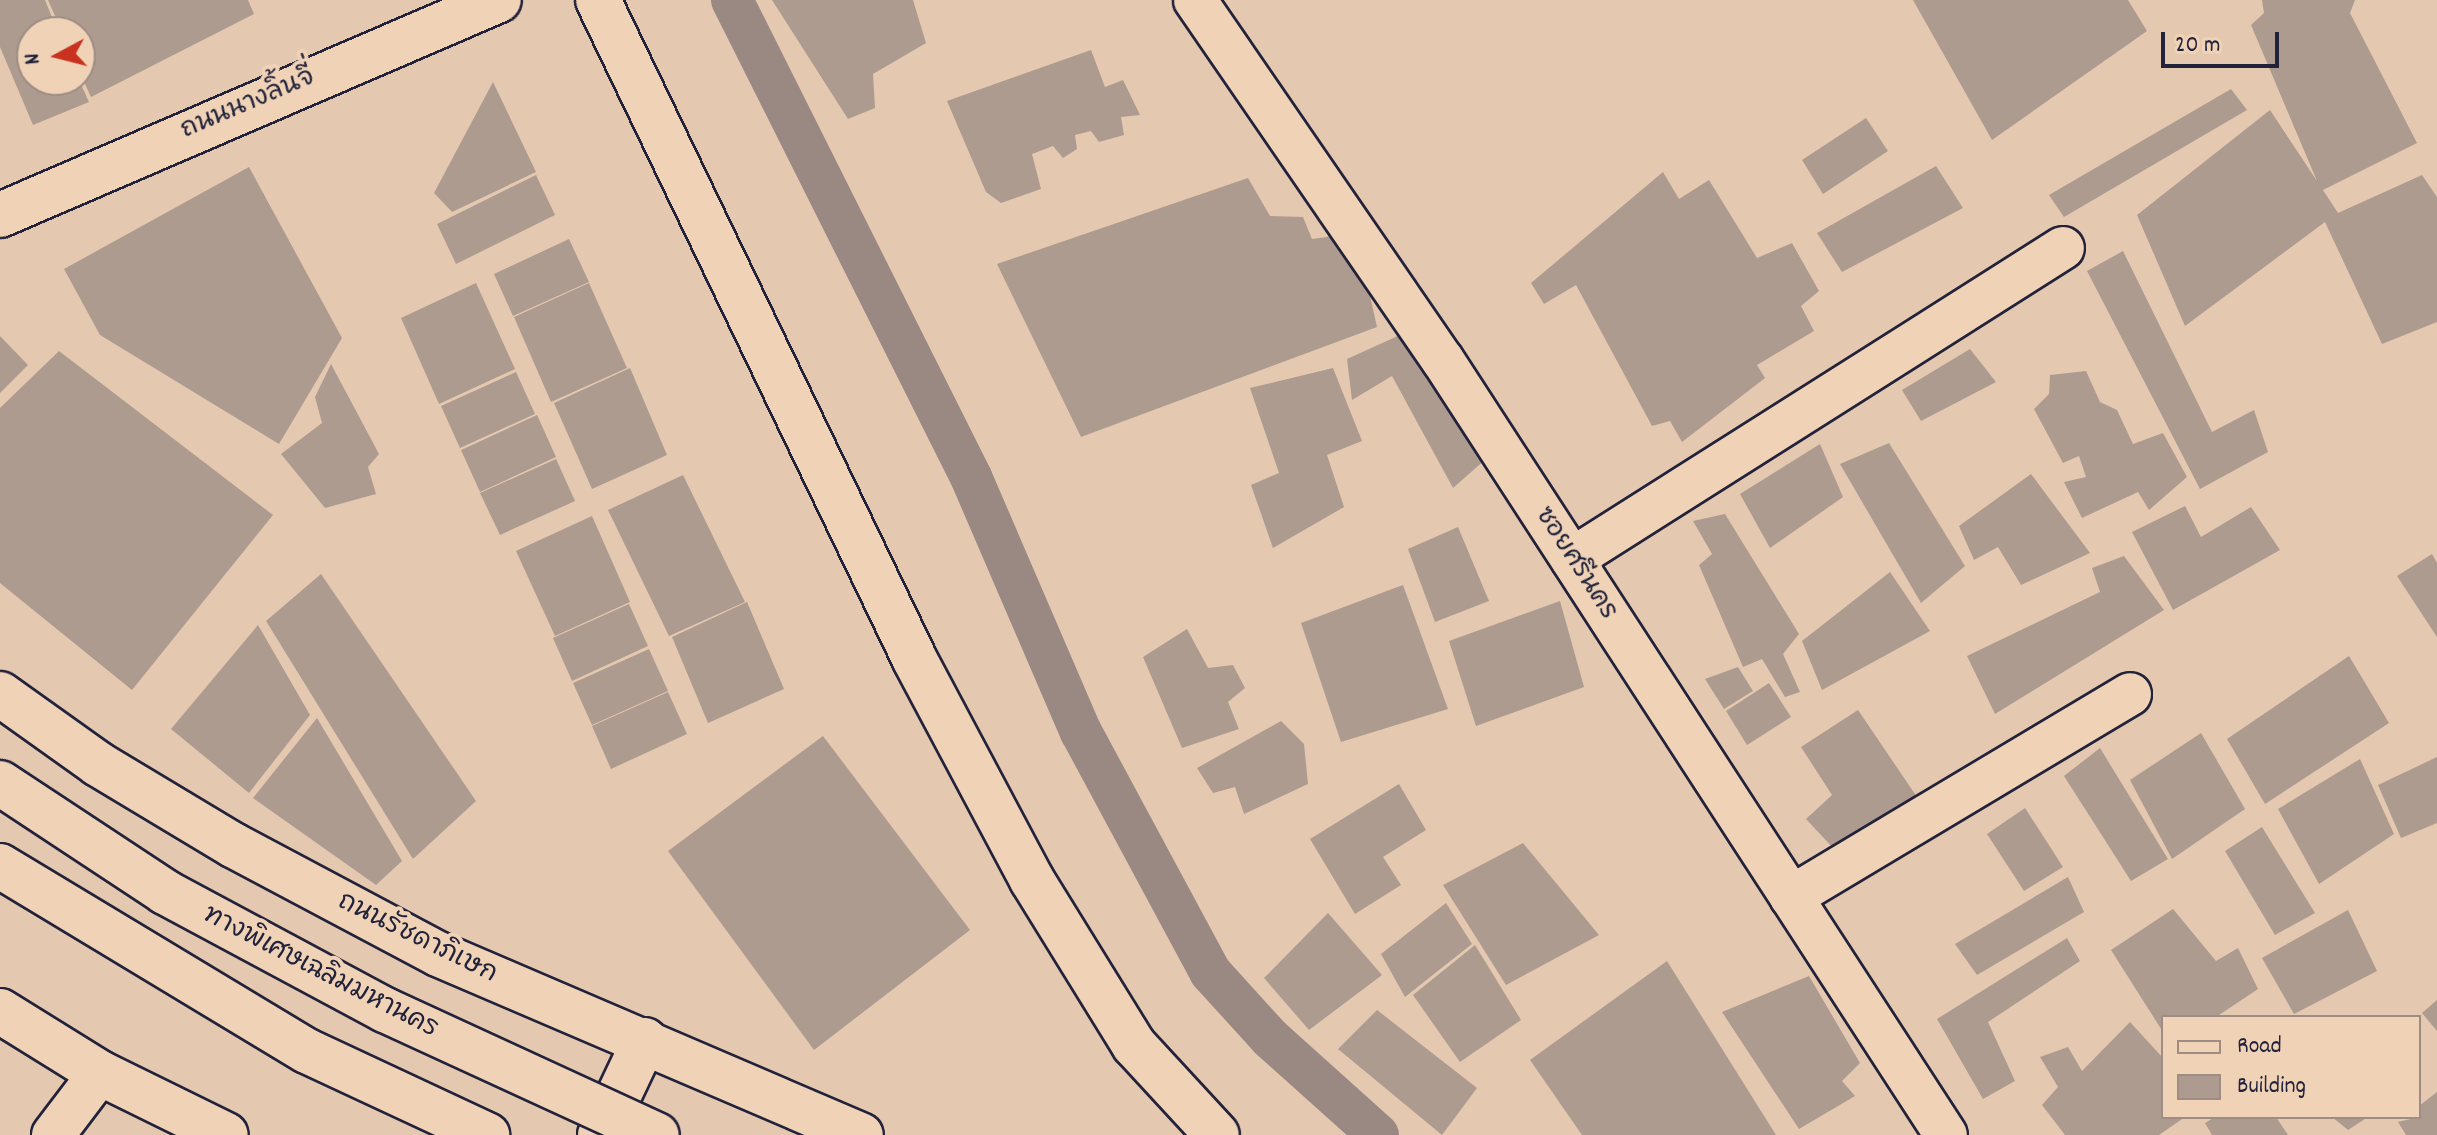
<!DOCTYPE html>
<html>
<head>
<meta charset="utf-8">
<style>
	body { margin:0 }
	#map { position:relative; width:2437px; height:1135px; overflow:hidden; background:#e4c8b0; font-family:Dekko,"Playpen Sans Thai",sans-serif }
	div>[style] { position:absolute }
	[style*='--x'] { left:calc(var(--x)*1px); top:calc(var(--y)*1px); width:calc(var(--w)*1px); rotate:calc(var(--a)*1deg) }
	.canal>* { height:42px; margin:-21px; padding:0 21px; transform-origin:21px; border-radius:21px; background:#9a8983 }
	.building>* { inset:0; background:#ae9b8f }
	.roads { filter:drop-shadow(2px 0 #22223b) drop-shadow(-2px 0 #22223b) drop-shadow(0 2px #22223b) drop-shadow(0 -2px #22223b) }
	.street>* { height:42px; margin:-21px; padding:0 21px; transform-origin:21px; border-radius:21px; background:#f0d3b7 }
	.secondary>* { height:44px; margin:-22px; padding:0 22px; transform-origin:22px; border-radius:22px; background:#f0d3b7 }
	.primary>* { height:44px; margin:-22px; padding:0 22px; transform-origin:22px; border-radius:22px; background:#f0d3b7 }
	.highway>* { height:44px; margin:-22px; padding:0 22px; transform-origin:22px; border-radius:22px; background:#f0d3b7 }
	.bridges { filter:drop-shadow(2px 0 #22223b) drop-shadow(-2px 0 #22223b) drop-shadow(0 2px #22223b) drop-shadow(0 -2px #22223b) }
	.highway-bridge>* { height:44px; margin:-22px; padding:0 22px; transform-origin:22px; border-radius:22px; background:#f0d3b7 }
	span { translate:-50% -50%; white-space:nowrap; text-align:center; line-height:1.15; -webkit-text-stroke:8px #f0d3b7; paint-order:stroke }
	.street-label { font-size:26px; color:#22223b }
	.legend { position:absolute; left:2161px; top:1015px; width:260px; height:104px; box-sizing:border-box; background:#f0d3b7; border:2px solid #9e8c85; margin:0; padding:10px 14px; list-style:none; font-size:24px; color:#22223b }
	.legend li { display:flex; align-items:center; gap:16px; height:40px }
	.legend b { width:40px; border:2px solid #9e8c85 }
	.north { position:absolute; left:16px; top:16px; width:80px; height:80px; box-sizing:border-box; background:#f0d3b7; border:2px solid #9e8c85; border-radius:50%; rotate:263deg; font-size:22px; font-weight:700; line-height:32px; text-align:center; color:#22223b }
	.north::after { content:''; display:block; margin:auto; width:28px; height:36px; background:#c8321e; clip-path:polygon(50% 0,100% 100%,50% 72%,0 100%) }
	.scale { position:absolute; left:2161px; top:32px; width:118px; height:36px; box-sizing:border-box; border:4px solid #22223b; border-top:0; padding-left:10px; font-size:24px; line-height:28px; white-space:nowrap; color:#22223b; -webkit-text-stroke:6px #f0d3b7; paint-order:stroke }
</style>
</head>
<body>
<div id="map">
	<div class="canal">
		<i style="--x:732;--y:0;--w:534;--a:63.39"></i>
		<i style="--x:971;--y:477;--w:278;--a:66.7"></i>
		<i style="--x:1081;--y:732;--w:272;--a:61.7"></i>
		<i style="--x:1210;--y:972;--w:89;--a:47.7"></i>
		<i style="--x:1270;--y:1038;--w:145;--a:41.9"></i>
	</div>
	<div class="building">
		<i style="clip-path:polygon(0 0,45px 0,58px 32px,32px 32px,32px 80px,79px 80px,89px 102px,33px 125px,0 47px)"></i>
		<i style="clip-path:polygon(48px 0,248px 0,254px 14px,91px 97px,80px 73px,80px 32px,62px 32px)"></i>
		<i style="clip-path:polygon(772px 0,913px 0,926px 43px,873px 74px,875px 108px,848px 119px)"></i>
		<i style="clip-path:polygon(1913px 0,2128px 0,2147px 31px,1992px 140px)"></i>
		<i style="clip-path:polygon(2262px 0,2355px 0,2350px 13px,2417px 143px,2323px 190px,2338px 213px,2422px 175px,2437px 197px,2437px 322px,2382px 344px,2325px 222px,2185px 326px,2137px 215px,2270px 110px,2317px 181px,2251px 25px,2264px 13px)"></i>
		<i style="clip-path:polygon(1091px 50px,1105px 87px,1123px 80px,1140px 115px,1121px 117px,1124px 135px,1099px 142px,1091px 131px,1075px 135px,1077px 149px,1063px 158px,1053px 146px,1032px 154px,1041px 189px,1001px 203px,986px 192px,947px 101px)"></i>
		<i style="clip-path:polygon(493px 82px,536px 172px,452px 212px,434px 193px)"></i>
		<i style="clip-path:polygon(2231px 89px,2247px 110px,2064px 217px,2049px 195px)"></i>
		<i style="clip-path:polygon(1866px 118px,1888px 151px,1823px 194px,1802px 160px)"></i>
		<i style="clip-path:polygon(1936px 166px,1963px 208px,1842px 272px,1817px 233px)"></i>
		<i style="clip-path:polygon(249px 167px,342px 338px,279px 444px,100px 335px,64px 269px)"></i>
		<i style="clip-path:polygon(1663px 172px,1679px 199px,1709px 180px,1757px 258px,1792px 243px,1819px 291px,1801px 306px,1814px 331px,1757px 365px,1765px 378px,1682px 442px,1670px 421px,1652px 426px,1576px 285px,1544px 304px,1531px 283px)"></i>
		<i style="clip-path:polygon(536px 175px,555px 215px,456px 264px,437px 224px)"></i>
		<i style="clip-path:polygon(1248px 178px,1270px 216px,1303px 217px,1312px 239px,1356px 233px,1377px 327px,1081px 437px,997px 264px)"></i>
		<i style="clip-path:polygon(569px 239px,589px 282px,513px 316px,494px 274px)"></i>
		<i style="clip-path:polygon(2123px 251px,2212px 432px,2254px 410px,2268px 452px,2200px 489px,2087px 271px)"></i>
		<i style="clip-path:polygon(476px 283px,515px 369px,439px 404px,401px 318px)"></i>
		<i style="clip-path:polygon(589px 283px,627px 368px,551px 402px,514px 317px)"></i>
		<i style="clip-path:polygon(1400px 335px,1487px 458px,1453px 488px,1392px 376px,1352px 400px,1347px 359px)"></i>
		<i style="clip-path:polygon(0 336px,28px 365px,0 393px)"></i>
		<i style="clip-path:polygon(1970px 349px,1996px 382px,1921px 421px,1902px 390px)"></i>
		<i style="clip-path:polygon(59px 351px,273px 515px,132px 690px,0 583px,0 408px)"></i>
		<i style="clip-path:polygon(331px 364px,379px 454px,368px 467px,376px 494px,325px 508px,281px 454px,322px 423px,315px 397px)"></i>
		<i style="clip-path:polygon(630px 368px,667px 455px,592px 489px,554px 403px)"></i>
		<i style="clip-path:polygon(1333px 368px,1362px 441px,1327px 455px,1344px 507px,1273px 548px,1251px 485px,1279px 473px,1250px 388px)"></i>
		<i style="clip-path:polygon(2086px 371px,2100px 402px,2117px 410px,2133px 444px,2163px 433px,2187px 477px,2149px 510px,2138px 492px,2082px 518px,2064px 482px,2086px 477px,2079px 456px,2063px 463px,2034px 409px,2049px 394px,2050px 375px)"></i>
		<i style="clip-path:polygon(516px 372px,535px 414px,460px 448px,441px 406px)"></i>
		<i style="clip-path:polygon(537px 415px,556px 457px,480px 492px,461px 450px)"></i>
		<i style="clip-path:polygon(1889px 443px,1965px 566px,1921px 603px,1840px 464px)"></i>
		<i style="clip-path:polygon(1820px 444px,1843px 497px,1770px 548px,1740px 494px)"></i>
		<i style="clip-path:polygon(556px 459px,575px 501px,500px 535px,480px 493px)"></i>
		<i style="clip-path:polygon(2031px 474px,2090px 553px,2021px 585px,1998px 547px,1974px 560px,1959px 526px)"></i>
		<i style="clip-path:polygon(683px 475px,745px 602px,669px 636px,608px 510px)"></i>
		<i style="clip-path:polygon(2185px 506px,2201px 537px,2251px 507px,2280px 550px,2173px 610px,2132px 532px)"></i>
		<i style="clip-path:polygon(1725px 514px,1799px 634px,1783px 654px,1800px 692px,1785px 697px,1762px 659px,1743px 667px,1699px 565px,1712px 554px,1693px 521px)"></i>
		<i style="clip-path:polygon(592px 516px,630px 602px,555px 636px,516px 551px)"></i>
		<i style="clip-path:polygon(1458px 527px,1489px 601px,1435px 622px,1408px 549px)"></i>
		<i style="clip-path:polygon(2432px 554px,2437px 563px,2437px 637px,2397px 576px)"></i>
		<i style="clip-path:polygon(2124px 556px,2164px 610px,1995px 714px,1967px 656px,2100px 592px,2092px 568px)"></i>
		<i style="clip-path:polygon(1890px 572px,1930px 631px,1822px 690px,1802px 641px)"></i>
		<i style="clip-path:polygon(321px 574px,476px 801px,413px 859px,266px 621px)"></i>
		<i style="clip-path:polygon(1403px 585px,1448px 709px,1341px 742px,1301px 623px)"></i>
		<i style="clip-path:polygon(1560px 601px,1584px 687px,1476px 726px,1449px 641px)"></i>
		<i style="clip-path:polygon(747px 602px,784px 689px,708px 723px,672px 637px)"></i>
		<i style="clip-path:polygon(629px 604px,648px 646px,572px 681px,553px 638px)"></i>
		<i style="clip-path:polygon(258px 625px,310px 715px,249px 793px,171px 729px)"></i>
		<i style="clip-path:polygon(1187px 629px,1208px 668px,1233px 665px,1245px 688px,1228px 702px,1239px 729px,1182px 748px,1143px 657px)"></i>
		<i style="clip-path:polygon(649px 649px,668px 691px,592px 725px,573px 683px)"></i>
		<i style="clip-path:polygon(2349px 656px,2389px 723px,2265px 804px,2227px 739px)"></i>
		<i style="clip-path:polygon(1738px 667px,1753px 691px,1724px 709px,1705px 679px)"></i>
		<i style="clip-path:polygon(1769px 683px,1791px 717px,1747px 745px,1726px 711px)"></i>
		<i style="clip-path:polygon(668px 692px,687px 734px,611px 769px,592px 726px)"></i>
		<i style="clip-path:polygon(1858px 710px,1919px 800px,1835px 850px,1806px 819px,1832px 795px,1801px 747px)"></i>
		<i style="clip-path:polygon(317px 718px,402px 861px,376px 885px,253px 798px)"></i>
		<i style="clip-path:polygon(1281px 721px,1304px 744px,1308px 784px,1244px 814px,1235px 787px,1213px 793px,1197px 768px)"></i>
		<i style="clip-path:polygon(2201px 733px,2245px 809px,2172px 859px,2130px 780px)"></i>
		<i style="clip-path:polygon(823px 736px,970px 930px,814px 1050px,668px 851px)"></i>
		<i style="clip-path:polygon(2100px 748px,2168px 859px,2131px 881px,2064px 776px)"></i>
		<i style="clip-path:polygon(2437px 757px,2437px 823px,2401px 838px,2378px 785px)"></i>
		<i style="clip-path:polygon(2360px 759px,2394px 834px,2319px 884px,2278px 809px)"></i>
		<i style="clip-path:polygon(1399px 784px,1426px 830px,1383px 857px,1401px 885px,1355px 914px,1310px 839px)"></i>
		<i style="clip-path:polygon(2025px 808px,2063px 867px,2024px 891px,1987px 834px)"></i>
		<i style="clip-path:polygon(2262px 827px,2315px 913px,2275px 935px,2225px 851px)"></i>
		<i style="clip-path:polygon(1523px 843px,1599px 935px,1506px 985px,1443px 885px)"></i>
		<i style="clip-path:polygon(2068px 877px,2084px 912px,1977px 975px,1955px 944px)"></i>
		<i style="clip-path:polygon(1446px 903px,1472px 944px,1405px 997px,1381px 954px)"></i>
		<i style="clip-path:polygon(2173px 909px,2216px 961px,2238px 948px,2258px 989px,2216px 1017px,2163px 1017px,2163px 1032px,2111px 950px)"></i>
		<i style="clip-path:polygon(2348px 910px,2377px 971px,2294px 1014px,2262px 958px)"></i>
		<i style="clip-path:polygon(1328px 913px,1382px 975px,1309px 1030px,1264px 978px)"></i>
		<i style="clip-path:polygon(2067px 938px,2080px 961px,1988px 1022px,2015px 1081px,1983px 1099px,1937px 1019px)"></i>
		<i style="clip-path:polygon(1475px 945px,1521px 1020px,1460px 1062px,1413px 995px)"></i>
		<i style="clip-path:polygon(1667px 961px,1776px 1135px,1582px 1135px,1530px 1060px)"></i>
		<i style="clip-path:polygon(1809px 976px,1860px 1063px,1842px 1081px,1855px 1096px,1799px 1129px,1722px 1012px)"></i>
		<i style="clip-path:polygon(2437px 1000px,2437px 1031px,2422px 1013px)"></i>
		<i style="clip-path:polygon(1377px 1010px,1477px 1088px,1442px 1135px,1338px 1049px)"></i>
		<i style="clip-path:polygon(2130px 1022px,2163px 1058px,2163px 1117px,2185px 1117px,2159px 1135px,2065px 1135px,2042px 1105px,2058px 1087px,2040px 1057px,2068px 1047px,2082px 1071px)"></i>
		<i style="clip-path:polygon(2437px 1092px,2437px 1135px,2406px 1135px,2398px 1122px,2419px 1117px,2419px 1106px)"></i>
		<i style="clip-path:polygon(2215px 1117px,2276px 1117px,2288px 1135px,2212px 1135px,2205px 1123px)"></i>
		<i style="clip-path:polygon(2332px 1117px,2368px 1117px,2348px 1130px)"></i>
	</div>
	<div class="roads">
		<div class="street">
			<i style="--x:1195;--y:0;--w:436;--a:55.5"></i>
			<i style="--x:1442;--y:359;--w:925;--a:57"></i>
			<i style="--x:1572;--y:559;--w:581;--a:-32.35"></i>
			<i style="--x:1791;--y:897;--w:395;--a:-30.9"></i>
			<i style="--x:53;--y:1135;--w:78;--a:-52.8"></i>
		</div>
		<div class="secondary">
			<i style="--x:0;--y:215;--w:543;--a:-23.31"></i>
			<i style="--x:0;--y:694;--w:120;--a:35.5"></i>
			<i style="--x:98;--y:764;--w:157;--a:31"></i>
			<i style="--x:233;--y:845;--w:232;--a:28"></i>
			<i style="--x:438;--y:954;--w:460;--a:23.2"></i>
			<i style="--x:0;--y:1011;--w:118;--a:31.8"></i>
			<i style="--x:100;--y:1073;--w:140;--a:26.2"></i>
			<i style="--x:600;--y:1135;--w:105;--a:-64.7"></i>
		</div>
		<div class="primary">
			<i style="--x:598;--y:0;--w:732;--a:64.34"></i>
			<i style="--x:915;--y:660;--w:249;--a:62"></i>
			<i style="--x:1032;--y:880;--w:194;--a:58.3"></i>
			<i style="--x:1134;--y:1045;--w:122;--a:47.3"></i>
		</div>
		<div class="highway">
			<i style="--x:0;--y:866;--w:358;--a:31.1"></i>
			<i style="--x:307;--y:1051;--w:199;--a:25"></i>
		</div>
	</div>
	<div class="bridges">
		<div class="highway-bridge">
			<i style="--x:0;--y:783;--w:198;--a:33.4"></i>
			<i style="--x:165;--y:892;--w:250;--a:28.2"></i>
			<i style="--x:385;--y:1010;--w:299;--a:24.7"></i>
		</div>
	</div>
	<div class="street-label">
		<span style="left:248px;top:105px;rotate:-23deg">ถนนนางลิ้นจี่</span>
		<span style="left:1575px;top:564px;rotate:57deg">ซอยศรีนคร</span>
		<span style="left:417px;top:939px;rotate:26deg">ถนนรัชดาภิเษก</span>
		<span style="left:320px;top:973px;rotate:27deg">ทางพิเศษเฉลิมมหานคร</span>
	</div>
	<ul class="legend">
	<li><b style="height:10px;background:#f0d3b7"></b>Road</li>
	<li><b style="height:22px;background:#ae9b8f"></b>Building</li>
	</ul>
	<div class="north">N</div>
	<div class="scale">20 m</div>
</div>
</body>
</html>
